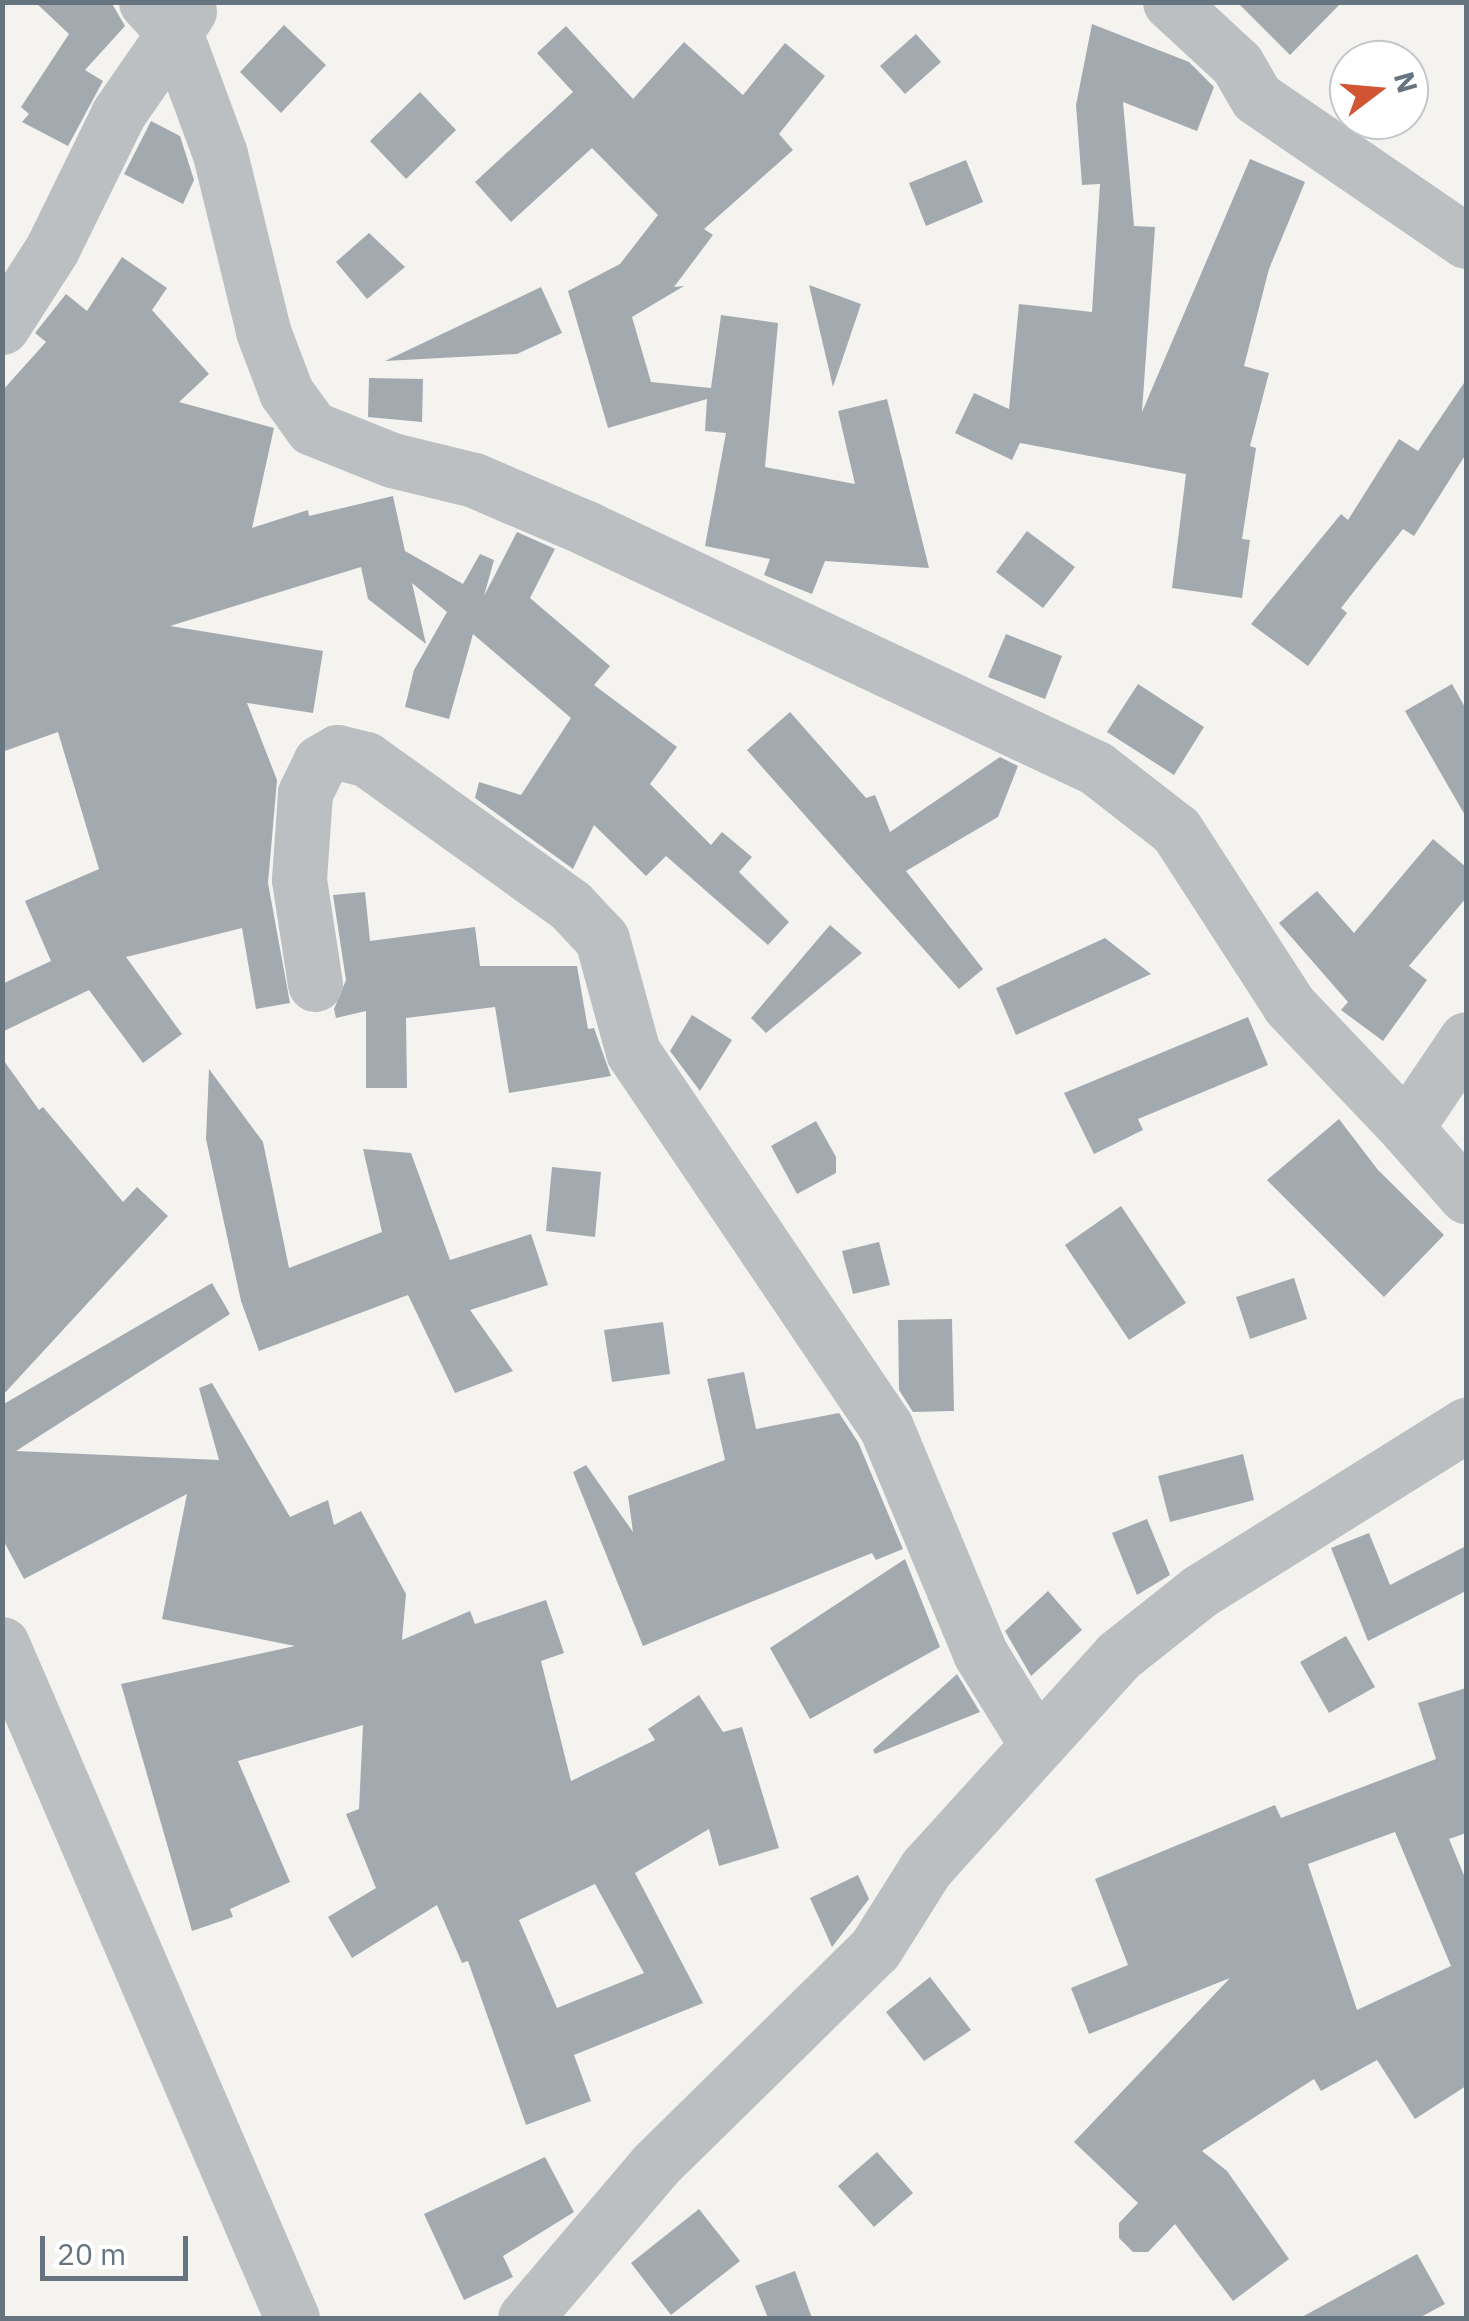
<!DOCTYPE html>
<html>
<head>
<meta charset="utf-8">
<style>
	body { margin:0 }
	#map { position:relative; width:1469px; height:2321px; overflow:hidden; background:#f4f3f0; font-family:"IBM Plex Sans",sans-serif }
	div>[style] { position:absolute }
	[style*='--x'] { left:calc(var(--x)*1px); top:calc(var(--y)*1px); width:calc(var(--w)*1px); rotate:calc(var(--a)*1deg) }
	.building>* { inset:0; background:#a3aaaf }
	.minor>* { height:55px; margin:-27.5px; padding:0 27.5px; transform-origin:27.5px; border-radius:27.5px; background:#bbbfc2 }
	span { translate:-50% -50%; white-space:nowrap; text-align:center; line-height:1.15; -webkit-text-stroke:10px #fff; paint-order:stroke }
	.frame { position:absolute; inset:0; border:5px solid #65747e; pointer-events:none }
	.north { position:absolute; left:1329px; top:40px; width:100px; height:100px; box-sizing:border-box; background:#fff; border:2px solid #c1c7cb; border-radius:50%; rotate:74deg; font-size:28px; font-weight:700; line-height:40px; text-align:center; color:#65747e }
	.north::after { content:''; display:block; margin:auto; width:35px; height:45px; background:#d15433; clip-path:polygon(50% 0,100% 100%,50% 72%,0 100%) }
	.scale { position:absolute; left:40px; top:2236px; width:148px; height:45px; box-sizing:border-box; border:5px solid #65747e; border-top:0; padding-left:12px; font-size:30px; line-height:35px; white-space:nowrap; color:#65747e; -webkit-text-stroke:8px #fff; paint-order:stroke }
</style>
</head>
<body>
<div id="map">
	<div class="building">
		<i style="clip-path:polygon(35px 2px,111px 2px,125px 26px,85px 70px,103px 81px,68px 146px,22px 122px,29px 114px,21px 107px,69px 34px)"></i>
		<i style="clip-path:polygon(1237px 2px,1342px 2px,1290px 55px)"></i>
		<i style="clip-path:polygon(1092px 24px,1189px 62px,1214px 87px,1197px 131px,1123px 102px,1134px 226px,1155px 227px,1142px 412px,1250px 159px,1305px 182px,1269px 269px,1244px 366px,1269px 373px,1250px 446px,1256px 448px,1242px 539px,1250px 540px,1242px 598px,1172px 588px,1186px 474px,1020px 443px,1012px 460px,955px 433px,974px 393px,1009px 409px,1019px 304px,1092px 312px,1100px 184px,1082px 185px,1076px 105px)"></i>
		<i style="clip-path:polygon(284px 25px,326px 65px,281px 113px,240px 72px)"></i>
		<i style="clip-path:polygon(566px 26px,633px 99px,684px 42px,743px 95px,785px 43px,825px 76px,779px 134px,793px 150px,704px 229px,713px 235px,674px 287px,684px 286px,632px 317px,651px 382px,711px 388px,721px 315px,778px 323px,765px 467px,855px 484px,838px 411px,887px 399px,929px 568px,825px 561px,812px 594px,764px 575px,770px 559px,705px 546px,726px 433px,705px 431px,707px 399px,608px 428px,568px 291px,620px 264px,658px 215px,592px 148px,511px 222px,475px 182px,573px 92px,537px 53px)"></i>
		<i style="clip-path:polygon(916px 34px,941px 62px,905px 94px,880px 66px)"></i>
		<i style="clip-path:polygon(420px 92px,456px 130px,406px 179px,370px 141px)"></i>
		<i style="clip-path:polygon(151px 121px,180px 136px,194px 180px,183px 204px,124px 174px)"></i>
		<i style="clip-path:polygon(966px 160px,983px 202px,926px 226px,909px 183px)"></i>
		<i style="clip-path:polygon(369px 233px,405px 267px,367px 299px,336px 262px)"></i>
		<i style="clip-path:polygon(122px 257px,167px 288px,152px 310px,209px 374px,179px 402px,274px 428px,252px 528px,308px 510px,309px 516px,393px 496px,405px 551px,463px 584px,480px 554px,494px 560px,484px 596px,517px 532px,555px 549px,530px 598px,610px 666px,594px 685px,677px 747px,650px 784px,711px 845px,722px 832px,752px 857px,739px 872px,789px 922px,768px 945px,666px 856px,646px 876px,594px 825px,573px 869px,475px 798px,479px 782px,521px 795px,571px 718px,473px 634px,449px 719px,405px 707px,414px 670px,447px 612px,412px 583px,426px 644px,368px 599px,361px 567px,170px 626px,323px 651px,313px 713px,247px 703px,277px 780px,268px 883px,290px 1003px,256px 1009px,242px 928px,126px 957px,182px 1034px,143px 1063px,89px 990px,2px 1032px,2px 984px,51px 961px,25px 901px,99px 869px,58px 732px,2px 752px,2px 391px,46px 342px,35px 333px,66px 294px,87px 311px)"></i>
		<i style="clip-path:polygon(809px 285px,861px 304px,833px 387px)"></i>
		<i style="clip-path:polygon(541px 287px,562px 333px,517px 354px,385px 361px)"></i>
		<i style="clip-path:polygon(369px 378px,423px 379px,422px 422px,368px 417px)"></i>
		<i style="clip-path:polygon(1466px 380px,1466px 454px,1414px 536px,1403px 529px,1341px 608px,1347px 613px,1308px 666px,1251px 624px,1341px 514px,1348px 520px,1399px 439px,1418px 451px)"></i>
		<i style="clip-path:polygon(1027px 531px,1075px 567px,1043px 608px,996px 572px)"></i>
		<i style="clip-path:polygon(1006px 634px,1062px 656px,1045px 699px,988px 677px)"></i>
		<i style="clip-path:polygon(1138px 684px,1204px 727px,1174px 775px,1107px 732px)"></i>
		<i style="clip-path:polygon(1452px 684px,1466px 709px,1466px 817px,1405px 711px)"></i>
		<i style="clip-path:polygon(790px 712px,866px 798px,875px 795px,890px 832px,1000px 757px,1018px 766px,998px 817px,906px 871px,983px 969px,959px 989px,747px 750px)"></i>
		<i style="clip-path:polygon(1433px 839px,1466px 867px,1466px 898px,1409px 966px,1427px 980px,1383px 1041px,1341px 1010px,1348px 1002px,1279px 923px,1317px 891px,1354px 933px)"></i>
		<i style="clip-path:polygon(365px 892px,370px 941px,475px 927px,480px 966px,577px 966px,588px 1029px,594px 1028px,611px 1076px,509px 1093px,495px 1007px,406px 1018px,407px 1088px,366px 1088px,366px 1011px,336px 1018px,334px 1009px,346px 980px,333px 895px)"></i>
		<i style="clip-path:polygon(830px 925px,862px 953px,766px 1033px,751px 1018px)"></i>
		<i style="clip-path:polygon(1105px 938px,1151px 974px,1016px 1035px,996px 988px)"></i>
		<i style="clip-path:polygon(692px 1015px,732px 1040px,700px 1091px,670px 1051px)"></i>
		<i style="clip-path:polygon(1248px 1017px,1268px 1065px,1138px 1119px,1143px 1130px,1094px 1154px,1064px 1093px)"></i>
		<i style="clip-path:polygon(2px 1058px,39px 1110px,43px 1107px,123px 1202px,137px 1187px,168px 1216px,2px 1396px)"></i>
		<i style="clip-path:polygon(209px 1069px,263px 1142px,289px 1268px,382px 1232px,363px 1149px,411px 1153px,450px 1260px,531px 1234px,548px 1285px,470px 1310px,513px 1371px,455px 1393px,408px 1295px,259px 1351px,241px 1301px,206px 1139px)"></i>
		<i style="clip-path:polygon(1339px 1119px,1378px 1170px,1444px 1235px,1384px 1297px,1267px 1180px)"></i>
		<i style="clip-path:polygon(816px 1121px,836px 1157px,836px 1173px,797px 1194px,771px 1146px)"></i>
		<i style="clip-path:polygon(552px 1167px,601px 1172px,595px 1237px,546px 1231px)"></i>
		<i style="clip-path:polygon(1121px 1206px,1186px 1303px,1129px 1340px,1065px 1245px)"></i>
		<i style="clip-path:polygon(879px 1242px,890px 1285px,853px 1294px,842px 1251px)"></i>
		<i style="clip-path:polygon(1294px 1278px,1307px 1319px,1250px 1339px,1236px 1297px)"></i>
		<i style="clip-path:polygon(evenodd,212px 1283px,230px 1314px,16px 1451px,219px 1460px,199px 1388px,212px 1383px,290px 1517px,328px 1500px,334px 1525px,361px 1511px,406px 1594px,402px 1640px,470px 1611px,475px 1624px,546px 1600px,564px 1653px,541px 1661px,571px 1781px,655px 1740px,648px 1729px,699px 1695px,723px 1732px,742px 1727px,779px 1848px,719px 1866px,709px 1829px,635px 1873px,703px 2003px,574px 2055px,591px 2101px,526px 2125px,468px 1961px,462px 1963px,437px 1905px,352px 1958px,328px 1917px,376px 1888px,346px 1814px,359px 1809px,363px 1725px,238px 1761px,290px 1882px,230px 1909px,233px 1917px,192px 1931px,121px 1684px,295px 1646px,162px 1619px,187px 1494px,24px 1579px,2px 1538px,2px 1405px,212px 1283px,595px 1884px,644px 1973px,557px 2008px,519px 1920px,595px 1884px)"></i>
		<i style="clip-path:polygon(952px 1319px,954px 1411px,913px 1412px,899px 1390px,898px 1320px)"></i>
		<i style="clip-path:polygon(663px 1322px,670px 1374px,612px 1382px,604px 1330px)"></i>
		<i style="clip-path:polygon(744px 1372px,756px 1429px,839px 1413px,858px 1442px,903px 1549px,876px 1560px,872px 1553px,643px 1646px,573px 1472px,586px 1465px,633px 1532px,628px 1496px,725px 1460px,707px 1379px)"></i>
		<i style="clip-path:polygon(1243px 1454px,1254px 1500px,1170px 1522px,1158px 1476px)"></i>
		<i style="clip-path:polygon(1147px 1519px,1170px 1575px,1137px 1595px,1112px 1533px)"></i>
		<i style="clip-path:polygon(1369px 1533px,1390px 1585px,1466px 1546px,1466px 1591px,1368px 1641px,1331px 1548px)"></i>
		<i style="clip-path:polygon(905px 1559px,940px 1647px,810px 1719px,770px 1648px)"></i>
		<i style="clip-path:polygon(1048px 1591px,1082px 1630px,1031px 1676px,1005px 1631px)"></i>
		<i style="clip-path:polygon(1346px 1636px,1375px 1687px,1329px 1713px,1300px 1662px)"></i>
		<i style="clip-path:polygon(957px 1674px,980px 1712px,875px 1754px,873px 1750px)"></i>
		<i style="clip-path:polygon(evenodd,1466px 1688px,1466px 1833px,1449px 1839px,1466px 1880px,1466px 2086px,1415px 2119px,1377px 2060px,1321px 2091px,1314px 2079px,1202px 2151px,1227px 2171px,1289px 2259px,1233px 2301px,1175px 2224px,1148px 2252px,1133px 2252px,1119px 2238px,1119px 2223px,1138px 2203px,1074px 2142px,1230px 1978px,1089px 2034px,1071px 1988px,1128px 1965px,1095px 1879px,1275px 1805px,1281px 1818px,1436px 1759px,1418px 1703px,1466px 1688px,1395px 1832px,1451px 1966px,1357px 2010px,1308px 1864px,1395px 1832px)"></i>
		<i style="clip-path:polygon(858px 1875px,869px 1899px,832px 1947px,810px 1898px)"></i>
		<i style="clip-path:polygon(930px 1977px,971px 2030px,924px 2061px,886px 2012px)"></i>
		<i style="clip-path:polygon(877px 2152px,913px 2193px,874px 2227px,838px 2186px)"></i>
		<i style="clip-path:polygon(545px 2157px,574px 2212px,503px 2256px,513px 2277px,464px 2300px,424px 2214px)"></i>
		<i style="clip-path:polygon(699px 2209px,740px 2261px,671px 2315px,631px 2263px)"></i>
		<i style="clip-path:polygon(1417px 2254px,1445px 2304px,1419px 2318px,1300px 2318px)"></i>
		<i style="clip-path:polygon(795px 2271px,812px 2318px,768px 2318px,755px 2286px)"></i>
	</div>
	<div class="minor">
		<i style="--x:146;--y:2;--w:45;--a:47.7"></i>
		<i style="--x:176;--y:35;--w:127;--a:69.7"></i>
		<i style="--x:220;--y:154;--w:182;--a:76.3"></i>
		<i style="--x:263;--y:331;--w:65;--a:69.3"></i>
		<i style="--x:286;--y:392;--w:44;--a:54.2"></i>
		<i style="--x:312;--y:428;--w:86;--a:21.8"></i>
		<i style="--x:392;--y:460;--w:84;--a:13.7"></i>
		<i style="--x:474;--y:480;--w:122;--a:23.2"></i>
		<i style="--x:586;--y:528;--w:564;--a:25.2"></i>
		<i style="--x:1096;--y:768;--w:101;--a:37.8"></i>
		<i style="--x:1176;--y:830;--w:208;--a:57.1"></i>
		<i style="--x:1289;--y:1005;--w:170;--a:46.4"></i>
		<i style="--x:1406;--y:1128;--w:107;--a:-56"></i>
		<i style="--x:1170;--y:2;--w:91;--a:42.8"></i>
		<i style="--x:1237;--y:64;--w:39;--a:60"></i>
		<i style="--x:1257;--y:98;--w:253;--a:34.4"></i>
		<i style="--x:2;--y:327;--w:93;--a:-57.3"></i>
		<i style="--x:52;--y:249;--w:150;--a:-63.9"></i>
		<i style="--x:118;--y:114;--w:125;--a:-55.4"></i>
		<i style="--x:315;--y:984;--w:106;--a:-98.7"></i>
		<i style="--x:299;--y:879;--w:86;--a:-86"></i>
		<i style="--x:305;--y:793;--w:34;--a:-64"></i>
		<i style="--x:320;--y:762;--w:20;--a:-30"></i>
		<i style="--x:337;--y:752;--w:30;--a:14"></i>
		<i style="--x:366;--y:759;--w:252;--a:35.6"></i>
		<i style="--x:571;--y:906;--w:45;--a:46.8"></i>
		<i style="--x:602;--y:939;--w:117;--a:74.7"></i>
		<i style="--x:633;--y:1052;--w:452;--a:56"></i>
		<i style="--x:886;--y:1427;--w:245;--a:67.4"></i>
		<i style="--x:980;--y:1653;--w:105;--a:58.3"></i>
		<i style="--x:1406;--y:1128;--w:91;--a:48.6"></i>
		<i style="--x:2;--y:1644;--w:734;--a:66.72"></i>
		<i style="--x:525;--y:2318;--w:201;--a:-49.6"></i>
		<i style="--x:655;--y:2165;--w:308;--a:-44.5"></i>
		<i style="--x:875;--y:1949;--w:96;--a:-57.8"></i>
		<i style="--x:926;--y:1868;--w:286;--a:-47.8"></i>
		<i style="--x:1118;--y:1656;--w:105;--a:-38.4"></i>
		<i style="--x:1200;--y:1591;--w:314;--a:-32"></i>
	</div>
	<div class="frame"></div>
	<div class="north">N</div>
	<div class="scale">20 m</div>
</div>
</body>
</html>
